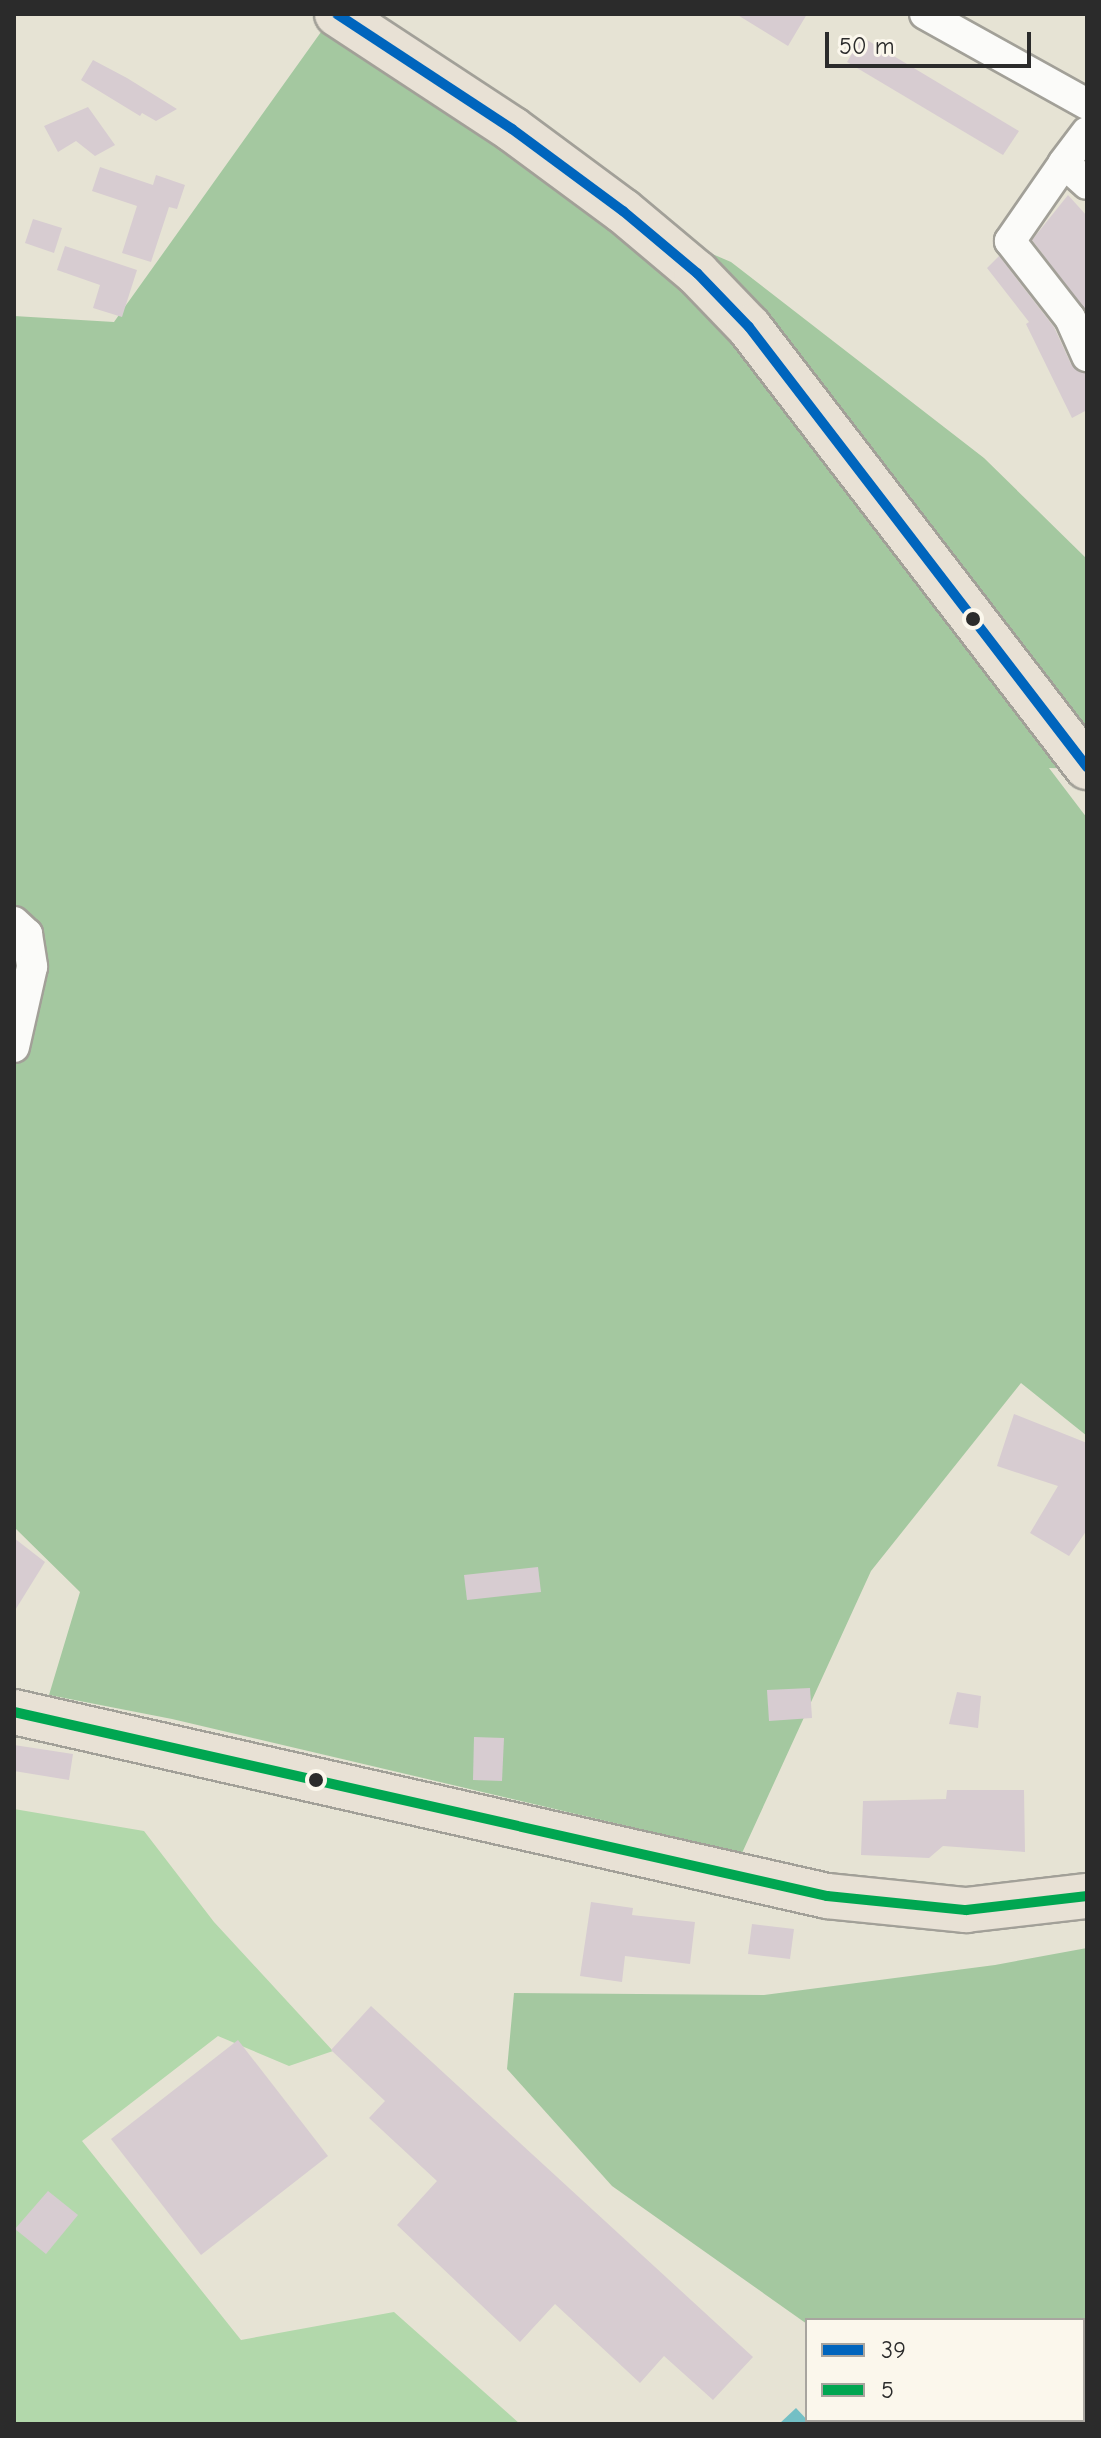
<!DOCTYPE html>
<html>
<head>
<meta charset="utf-8">
<style>
	body { margin:0 }
	#map { position:relative; width:1101px; height:2438px; overflow:hidden; background:#e6e3d4; font-family:"Comic Neue",sans-serif }
	div>[style] { position:absolute }
	[style*='--x'] { left:calc(var(--x)*1px); top:calc(var(--y)*1px); width:calc(var(--w)*1px); rotate:calc(var(--a)*1deg) }
	.green>* { inset:0; background:#b2d8ab }
	.forest>* { inset:0; background:#a4c8a0 }
	.water>* { inset:0; background:#73bfc5 }
	.building>* { inset:0; background:#d7ccd1 }
	.roads { filter:drop-shadow(2px 0 #a2a098) drop-shadow(-2px 0 #a2a098) drop-shadow(0 2px #a2a098) drop-shadow(0 -2px #a2a098) }
	.minor>* { height:30px; margin:-15px; padding:0 15px; transform-origin:15px; border-radius:15px; background:#fbfbf9 }
	.highway>* { height:44px; margin:-22px; padding:0 22px; transform-origin:22px; border-radius:22px; background:#e8e1d5 }
	.bus-1>* { height:10px; margin:-5px; padding:0 5px; transform-origin:5px; border-radius:5px; background:#0065bd }
	.bus-2>* { height:10px; margin:-5px; padding:0 5px; transform-origin:5px; border-radius:5px; background:#00a651 }
	.dots>* { width:22px; height:22px; translate:-50% -50%; box-sizing:border-box; border:4px solid #fbf7ec; border-radius:50% }
	span { translate:-50% -50%; white-space:nowrap; text-align:center; line-height:1.15; -webkit-text-stroke:6px #fbf7ec; paint-order:stroke }
	.frame { position:absolute; inset:0; border:16px solid #2b2b2b; pointer-events:none }
	.legend { position:absolute; left:805px; top:2318px; width:280px; height:104px; box-sizing:border-box; background:#fbf7ec; border:2px solid #a8a59f; margin:0; padding:10px 14px; list-style:none; font-size:24px; color:#2b2b2b }
	.legend li { display:flex; align-items:center; gap:16px; height:40px }
	.legend b { width:40px; border:2px solid #a8a59f }
	.scale { position:absolute; left:825px; top:32px; width:206px; height:36px; box-sizing:border-box; border:4px solid #2b2b2b; border-top:0; padding-left:10px; font-size:24px; line-height:28px; white-space:nowrap; color:#2b2b2b; -webkit-text-stroke:6px #fbf7ec; paint-order:stroke }
</style>
</head>
<body>
<div id="map">
	<div class="green">
		<i style="clip-path:polygon(14px 1809px,144px 1831px,214px 1922px,333px 2051px,289px 2066px,218px 2036px,82px 2141px,241px 2340px,394px 2312px,520px 2424px,14px 2424px)"></i>
	</div>
	<div class="forest">
		<i style="clip-path:polygon(326px 25px,549px 184px,731px 262px,984px 458px,1087px 559px,1087px 769px,1049px 768px,1087px 818px,1087px 1436px,1021px 1383px,871px 1571px,742px 1853px,172px 1719px,49px 1695px,80px 1592px,14px 1527px,14px 1079px,18px 1029px,32px 968px,14px 940px,14px 316px,114px 322px)"></i>
		<i style="clip-path:polygon(1087px 1948px,1087px 2424px,918px 2424px,915px 2420px,1083px 2420px,1083px 2320px,807px 2320px,807px 2324px,612px 2186px,507px 2069px,514px 1993px,764px 1995px,995px 1965px)"></i>
	</div>
	<div class="water">
		<i style="clip-path:polygon(796px 2408px,811px 2424px,779px 2424px)"></i>
	</div>
	<div class="building">
		<i style="clip-path:polygon(736px 14px,807px 14px,788px 46px)"></i>
		<i style="clip-path:polygon(862px 37px,1019px 131px,1003px 155px,847px 62px)"></i>
		<i style="clip-path:polygon(93px 60px,127px 78px,177px 109px,156px 121px,142px 113px,140px 116px,81px 80px)"></i>
		<i style="clip-path:polygon(88px 107px,115px 145px,95px 156px,76px 141px,58px 152px,44px 126px)"></i>
		<i style="clip-path:polygon(100px 167px,153px 185px,156px 175px,185px 185px,177px 209px,169px 207px,151px 262px,122px 253px,137px 206px,92px 191px)"></i>
		<i style="clip-path:polygon(1068px 195px,1087px 216px,1087px 312px,1032px 240px)"></i>
		<i style="clip-path:polygon(33px 219px,62px 228px,54px 253px,25px 243px)"></i>
		<i style="clip-path:polygon(65px 246px,137px 270px,122px 317px,93px 308px,100px 285px,57px 270px)"></i>
		<i style="clip-path:polygon(999px 256px,1054px 327px,1071px 364px,1087px 374px,1087px 410px,1072px 418px,1026px 324px,1029px 322px,987px 268px)"></i>
		<i style="clip-path:polygon(1014px 1414px,1087px 1443px,1087px 1530px,1069px 1556px,1030px 1533px,1058px 1486px,997px 1466px)"></i>
		<i style="clip-path:polygon(14px 1538px,45px 1562px,14px 1612px)"></i>
		<i style="clip-path:polygon(538px 1567px,541px 1592px,467px 1600px,464px 1575px)"></i>
		<i style="clip-path:polygon(810px 1688px,812px 1718px,769px 1721px,767px 1690px)"></i>
		<i style="clip-path:polygon(957px 1692px,981px 1696px,978px 1728px,949px 1724px)"></i>
		<i style="clip-path:polygon(474px 1737px,504px 1738px,502px 1781px,473px 1780px)"></i>
		<i style="clip-path:polygon(14px 1745px,73px 1754px,69px 1780px,14px 1771px)"></i>
		<i style="clip-path:polygon(947px 1790px,1024px 1790px,1025px 1852px,943px 1846px,929px 1858px,861px 1855px,863px 1801px,946px 1799px)"></i>
		<i style="clip-path:polygon(591px 1902px,633px 1908px,632px 1915px,695px 1922px,690px 1964px,625px 1956px,622px 1982px,580px 1976px)"></i>
		<i style="clip-path:polygon(752px 1924px,794px 1929px,790px 1959px,748px 1954px)"></i>
		<i style="clip-path:polygon(371px 2006px,753px 2357px,713px 2400px,664px 2356px,640px 2383px,555px 2304px,520px 2342px,397px 2225px,437px 2181px,369px 2118px,385px 2101px,331px 2050px)"></i>
		<i style="clip-path:polygon(238px 2040px,328px 2156px,201px 2255px,111px 2139px)"></i>
		<i style="clip-path:polygon(48px 2191px,78px 2215px,46px 2254px,15px 2229px)"></i>
	</div>
	<div class="roads">
		<div class="minor">
			<i style="--x:925;--y:14;--w:185;--a:29.1"></i>
			<i style="--x:1087;--y:132;--w:39;--a:127"></i>
			<i style="--x:1064;--y:163;--w:31;--a:42"></i>
			<i style="--x:1064;--y:163;--w:95;--a:124.7"></i>
			<i style="--x:1010;--y:241;--w:98;--a:52.1"></i>
			<i style="--x:1070;--y:318;--w:42;--a:65.9"></i>
			<i style="--x:14;--y:922;--w:18;--a:43"></i>
			<i style="--x:27;--y:934;--w:33;--a:81"></i>
			<i style="--x:32;--y:967;--w:82;--a:102.7"></i>
		</div>
		<div class="highway">
			<i style="--x:337;--y:14;--w:209;--a:33.3"></i>
			<i style="--x:512;--y:129;--w:138;--a:36.5"></i>
			<i style="--x:623;--y:211;--w:97;--a:40"></i>
			<i style="--x:697;--y:273;--w:75;--a:46.1"></i>
			<i style="--x:749;--y:327;--w:555;--a:52.47"></i>
			<i style="--x:14;--y:1712;--w:834;--a:12.75"></i>
			<i style="--x:827;--y:1896;--w:140;--a:5.8"></i>
			<i style="--x:966;--y:1910;--w:122;--a:-6.6"></i>
		</div>
	</div>
	<div class="bus-1">
		<i style="--x:337;--y:14;--w:209;--a:33.3"></i>
		<i style="--x:512;--y:129;--w:138;--a:36.5"></i>
		<i style="--x:623;--y:211;--w:97;--a:40"></i>
		<i style="--x:697;--y:273;--w:75;--a:46.1"></i>
		<i style="--x:749;--y:327;--w:555;--a:52.47"></i>
	</div>
	<div class="bus-2">
		<i style="--x:14;--y:1712;--w:834;--a:12.75"></i>
		<i style="--x:827;--y:1896;--w:140;--a:5.8"></i>
		<i style="--x:966;--y:1910;--w:122;--a:-6.6"></i>
	</div>
	<div class="dots">
		<i style="left:973px;top:619px;background:#2b2b2b"></i>
		<i style="left:316px;top:1780px;background:#2b2b2b"></i>
	</div>
	<div class="frame"></div>
	<ul class="legend">
	<li><b style="height:10px;background:#0065bd"></b>39</li>
	<li><b style="height:10px;background:#00a651"></b>5</li>
	</ul>
	<div class="scale">50 m</div>
</div>
</body>
</html>
